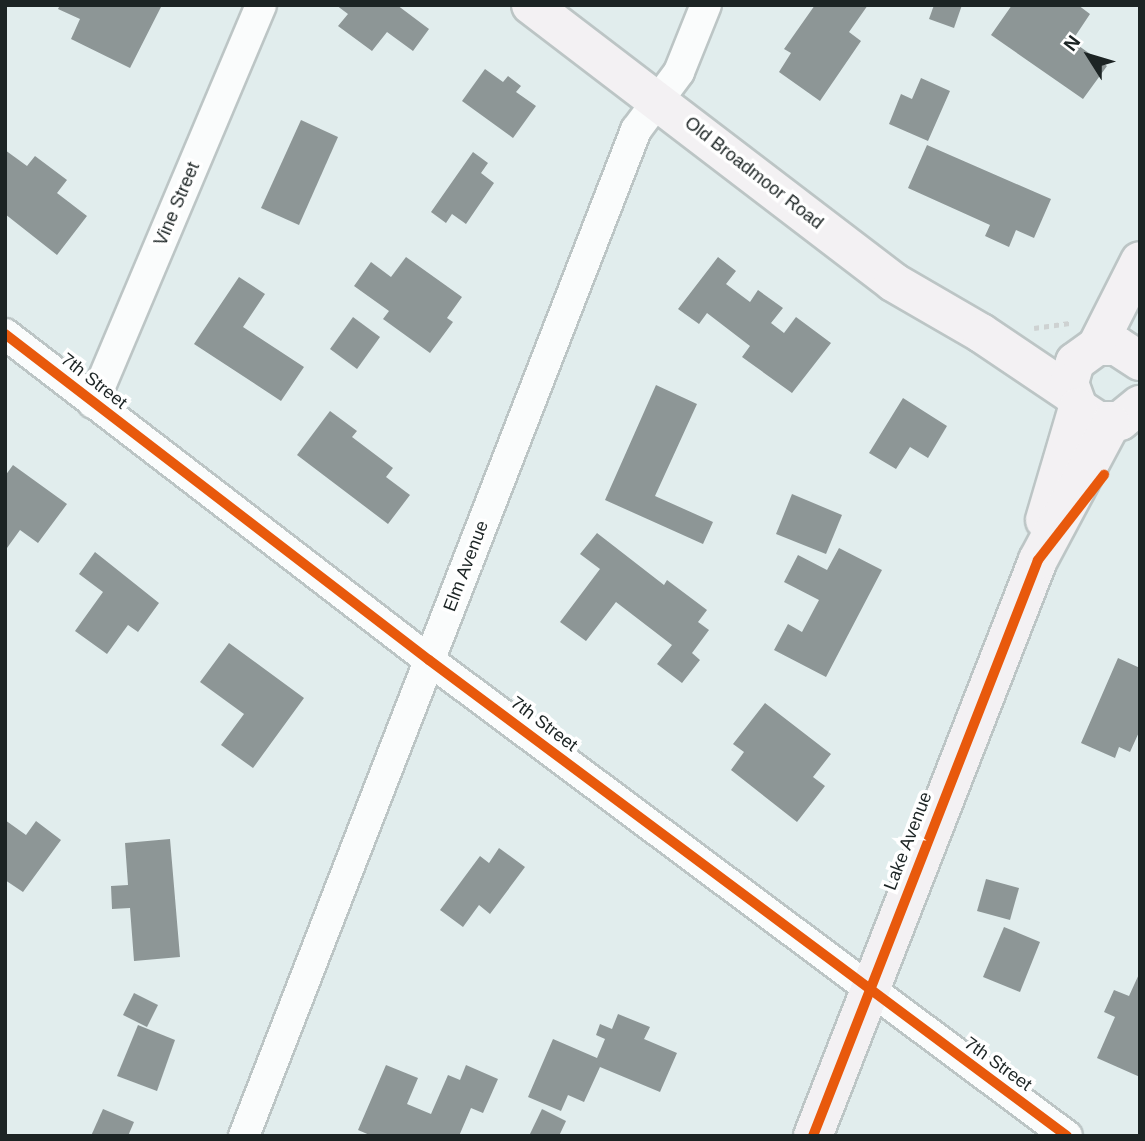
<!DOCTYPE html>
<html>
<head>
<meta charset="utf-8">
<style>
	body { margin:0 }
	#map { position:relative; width:1145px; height:1141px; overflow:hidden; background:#e1eded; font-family:Helvetica,sans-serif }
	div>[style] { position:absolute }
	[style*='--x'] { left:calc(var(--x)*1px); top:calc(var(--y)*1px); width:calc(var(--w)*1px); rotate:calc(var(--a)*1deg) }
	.building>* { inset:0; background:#8d9696 }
	.path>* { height:4.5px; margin-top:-2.25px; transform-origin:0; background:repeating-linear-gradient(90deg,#ced2d2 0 5px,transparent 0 10px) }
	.roads { filter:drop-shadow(2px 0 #bcc5c5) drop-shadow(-2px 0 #bcc5c5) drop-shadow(0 2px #bcc5c5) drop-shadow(0 -2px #bcc5c5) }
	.street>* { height:30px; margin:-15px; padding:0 15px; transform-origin:15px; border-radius:15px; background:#fafcfc }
	.secondary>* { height:38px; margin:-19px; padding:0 19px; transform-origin:19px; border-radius:19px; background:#f3f1f3 }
	.cycleway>* { height:10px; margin:-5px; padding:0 5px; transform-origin:5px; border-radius:5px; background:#e8590c }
	span { translate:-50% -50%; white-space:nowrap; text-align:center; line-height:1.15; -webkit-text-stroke:7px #fff; paint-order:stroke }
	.street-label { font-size:18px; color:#1c2424 }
	.frame { position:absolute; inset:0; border:7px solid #1c2424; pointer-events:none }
	.north { position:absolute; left:1054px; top:21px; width:70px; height:70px; -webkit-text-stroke:5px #fff; paint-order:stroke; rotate:307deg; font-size:19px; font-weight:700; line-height:28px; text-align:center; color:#1c2424 }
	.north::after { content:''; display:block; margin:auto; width:24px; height:32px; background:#1c2424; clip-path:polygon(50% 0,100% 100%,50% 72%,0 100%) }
</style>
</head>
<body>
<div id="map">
	<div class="building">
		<i style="clip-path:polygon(60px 5px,162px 5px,130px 68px,71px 39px,80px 19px,58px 9px)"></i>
		<i style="clip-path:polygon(336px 5px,397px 5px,429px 29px,413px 51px,387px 32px,372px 51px,338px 26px,348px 14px)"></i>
		<i style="clip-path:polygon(815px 5px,868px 5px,849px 32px,861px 41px,820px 101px,779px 72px,791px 53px,784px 49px)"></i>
		<i style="clip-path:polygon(934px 5px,962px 5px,954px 28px,929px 19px)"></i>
		<i style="clip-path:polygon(1012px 5px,1078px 5px,1090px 14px,1072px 41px,1107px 66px,1083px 99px,991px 35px)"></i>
		<i style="clip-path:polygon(485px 69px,503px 82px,508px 76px,521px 86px,516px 92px,536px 106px,513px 138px,462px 101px)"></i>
		<i style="clip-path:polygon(921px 78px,950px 91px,928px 141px,889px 124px,901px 94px,912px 99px)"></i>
		<i style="clip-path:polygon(301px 120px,338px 137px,299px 225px,261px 208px)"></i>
		<i style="clip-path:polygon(927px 145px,1051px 199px,1034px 238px,1016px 230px,1009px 247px,985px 236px,990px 225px,908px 188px)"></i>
		<i style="clip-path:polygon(5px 150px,27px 166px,35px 156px,67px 180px,57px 193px,87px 216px,57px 255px,5px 214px)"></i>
		<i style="clip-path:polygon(473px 152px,488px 163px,481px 173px,494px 183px,466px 224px,452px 214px,446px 223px,431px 212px)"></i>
		<i style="clip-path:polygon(406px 257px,462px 297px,447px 318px,453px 322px,430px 353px,383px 319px,389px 311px,354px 286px,371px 262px,391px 277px)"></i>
		<i style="clip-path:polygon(718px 257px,736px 271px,726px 284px,750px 302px,758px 290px,783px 308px,771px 323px,784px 333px,796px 317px,831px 343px,792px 393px,742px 357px,750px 346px,707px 313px,699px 324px,678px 309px)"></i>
		<i style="clip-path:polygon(239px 277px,265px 294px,243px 327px,304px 367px,281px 401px,194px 344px)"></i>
		<i style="clip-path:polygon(353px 317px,380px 337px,357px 369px,330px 349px)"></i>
		<i style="clip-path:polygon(656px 385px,697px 404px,655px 496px,713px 522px,703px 544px,605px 500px)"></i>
		<i style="clip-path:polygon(903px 398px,947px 426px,928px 458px,910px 447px,896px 469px,869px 453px)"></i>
		<i style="clip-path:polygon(330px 411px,357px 431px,352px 437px,393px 468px,386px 477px,410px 495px,388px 524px,297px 455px)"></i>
		<i style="clip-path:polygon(13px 465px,67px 504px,38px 543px,20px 530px,7px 548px,5px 476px)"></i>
		<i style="clip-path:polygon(792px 494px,842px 515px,826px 554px,776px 534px)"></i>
		<i style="clip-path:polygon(597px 533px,664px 585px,667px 580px,707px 610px,698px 622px,709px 630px,692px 653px,700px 660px,682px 683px,657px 664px,672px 645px,616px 602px,586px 641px,560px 622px,600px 569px,580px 554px)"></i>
		<i style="clip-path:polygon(839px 548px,882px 570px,826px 677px,774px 650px,788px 624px,802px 632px,819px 600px,784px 582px,798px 555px,827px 570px)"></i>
		<i style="clip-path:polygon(95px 552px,159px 603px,138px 632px,128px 625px,107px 654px,75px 631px,103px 592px,79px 574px)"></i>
		<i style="clip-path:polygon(229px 643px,304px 698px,253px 768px,221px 745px,244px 714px,200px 682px)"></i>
		<i style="clip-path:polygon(1118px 658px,1140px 668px,1140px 730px,1130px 752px,1119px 747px,1115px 758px,1081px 743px)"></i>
		<i style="clip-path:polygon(765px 703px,831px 754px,813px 777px,825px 786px,797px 822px,731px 770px,744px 752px,733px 744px)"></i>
		<i style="clip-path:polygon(5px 820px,26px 835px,36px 821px,61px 840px,23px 892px,5px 880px)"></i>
		<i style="clip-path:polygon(170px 839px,180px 957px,134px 961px,130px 908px,112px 909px,111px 886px,128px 885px,125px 843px)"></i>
		<i style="clip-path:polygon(499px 848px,525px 867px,490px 914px,479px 905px,463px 927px,440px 910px,480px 856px,489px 863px)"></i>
		<i style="clip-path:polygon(986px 879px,1019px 888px,1010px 920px,977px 911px)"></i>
		<i style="clip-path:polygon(1004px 927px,1040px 942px,1020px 992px,983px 977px)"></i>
		<i style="clip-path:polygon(1140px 972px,1140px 1077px,1097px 1058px,1115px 1017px,1104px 1012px,1114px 990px,1129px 996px)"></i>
		<i style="clip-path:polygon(134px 993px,158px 1005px,147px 1027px,123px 1015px)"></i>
		<i style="clip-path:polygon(618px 1014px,650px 1027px,644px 1039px,677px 1053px,660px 1092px,600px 1067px,584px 1102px,568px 1095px,561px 1111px,528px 1097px,553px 1039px,597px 1058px,605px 1039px,596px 1035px,600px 1024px,612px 1029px)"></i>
		<i style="clip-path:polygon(138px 1025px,175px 1040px,157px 1091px,117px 1076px)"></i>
		<i style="clip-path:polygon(386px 1065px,418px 1078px,407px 1104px,431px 1114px,448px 1075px,460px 1080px,466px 1065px,498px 1079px,483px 1113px,471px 1108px,459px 1136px,372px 1136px,358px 1130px)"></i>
		<i style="clip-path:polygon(103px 1109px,134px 1122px,128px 1136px,91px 1136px)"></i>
		<i style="clip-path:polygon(542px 1109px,566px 1121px,559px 1136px,529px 1136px)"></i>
	</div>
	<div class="path">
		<i style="--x:1034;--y:328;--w:36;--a:-8"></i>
	</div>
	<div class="roads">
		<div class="street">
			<i style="--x:5;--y:334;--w:535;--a:37.56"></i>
			<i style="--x:429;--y:660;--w:796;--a:36.73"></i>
			<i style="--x:93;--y:403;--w:432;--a:-67.1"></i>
			<i style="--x:244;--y:1136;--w:1080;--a:-68.71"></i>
			<i style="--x:636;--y:130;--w:72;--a:-53.4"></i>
			<i style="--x:679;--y:72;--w:72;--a:-68.1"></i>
		</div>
		<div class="secondary">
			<i style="--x:531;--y:5;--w:456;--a:37.4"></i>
			<i style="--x:893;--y:282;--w:102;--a:30.1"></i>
			<i style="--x:981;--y:333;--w:107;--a:34"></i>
			<i style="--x:1097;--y:346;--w:95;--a:-63.2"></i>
			<i style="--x:1140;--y:361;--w:27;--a:-147"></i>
			<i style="--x:1117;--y:346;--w:20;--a:180"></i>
			<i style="--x:1097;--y:346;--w:27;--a:144"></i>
			<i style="--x:1075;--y:362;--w:22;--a:106"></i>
			<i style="--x:1069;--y:383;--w:27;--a:70"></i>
			<i style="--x:1078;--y:408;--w:24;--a:33"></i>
			<i style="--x:1098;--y:421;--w:22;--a:0"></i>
			<i style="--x:1120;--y:421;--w:26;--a:-39"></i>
			<i style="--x:1045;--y:520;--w:117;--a:-73.6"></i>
			<i style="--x:813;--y:1136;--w:618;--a:-68.66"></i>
			<i style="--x:1038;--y:560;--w:155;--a:-61.9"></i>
		</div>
	</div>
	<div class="cycleway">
		<i style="--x:5;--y:334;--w:535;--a:37.56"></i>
		<i style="--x:429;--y:660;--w:796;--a:36.73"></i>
		<i style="--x:813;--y:1136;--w:618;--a:-68.66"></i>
		<i style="--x:1038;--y:560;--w:108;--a:-52.2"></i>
	</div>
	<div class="street-label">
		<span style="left:754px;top:173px;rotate:38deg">Old Broadmoor Road</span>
		<span style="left:177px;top:204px;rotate:-67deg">Vine Street</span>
		<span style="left:94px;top:381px;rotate:38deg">7th Street</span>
		<span style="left:466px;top:566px;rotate:-69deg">Elm Avenue</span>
		<span style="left:544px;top:724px;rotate:37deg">7th Street</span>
		<span style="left:908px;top:841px;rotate:-69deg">Lake Avenue</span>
		<span style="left:998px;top:1064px;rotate:36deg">7th Street</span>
	</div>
	<div class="frame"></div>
	<div class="north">N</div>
</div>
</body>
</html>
